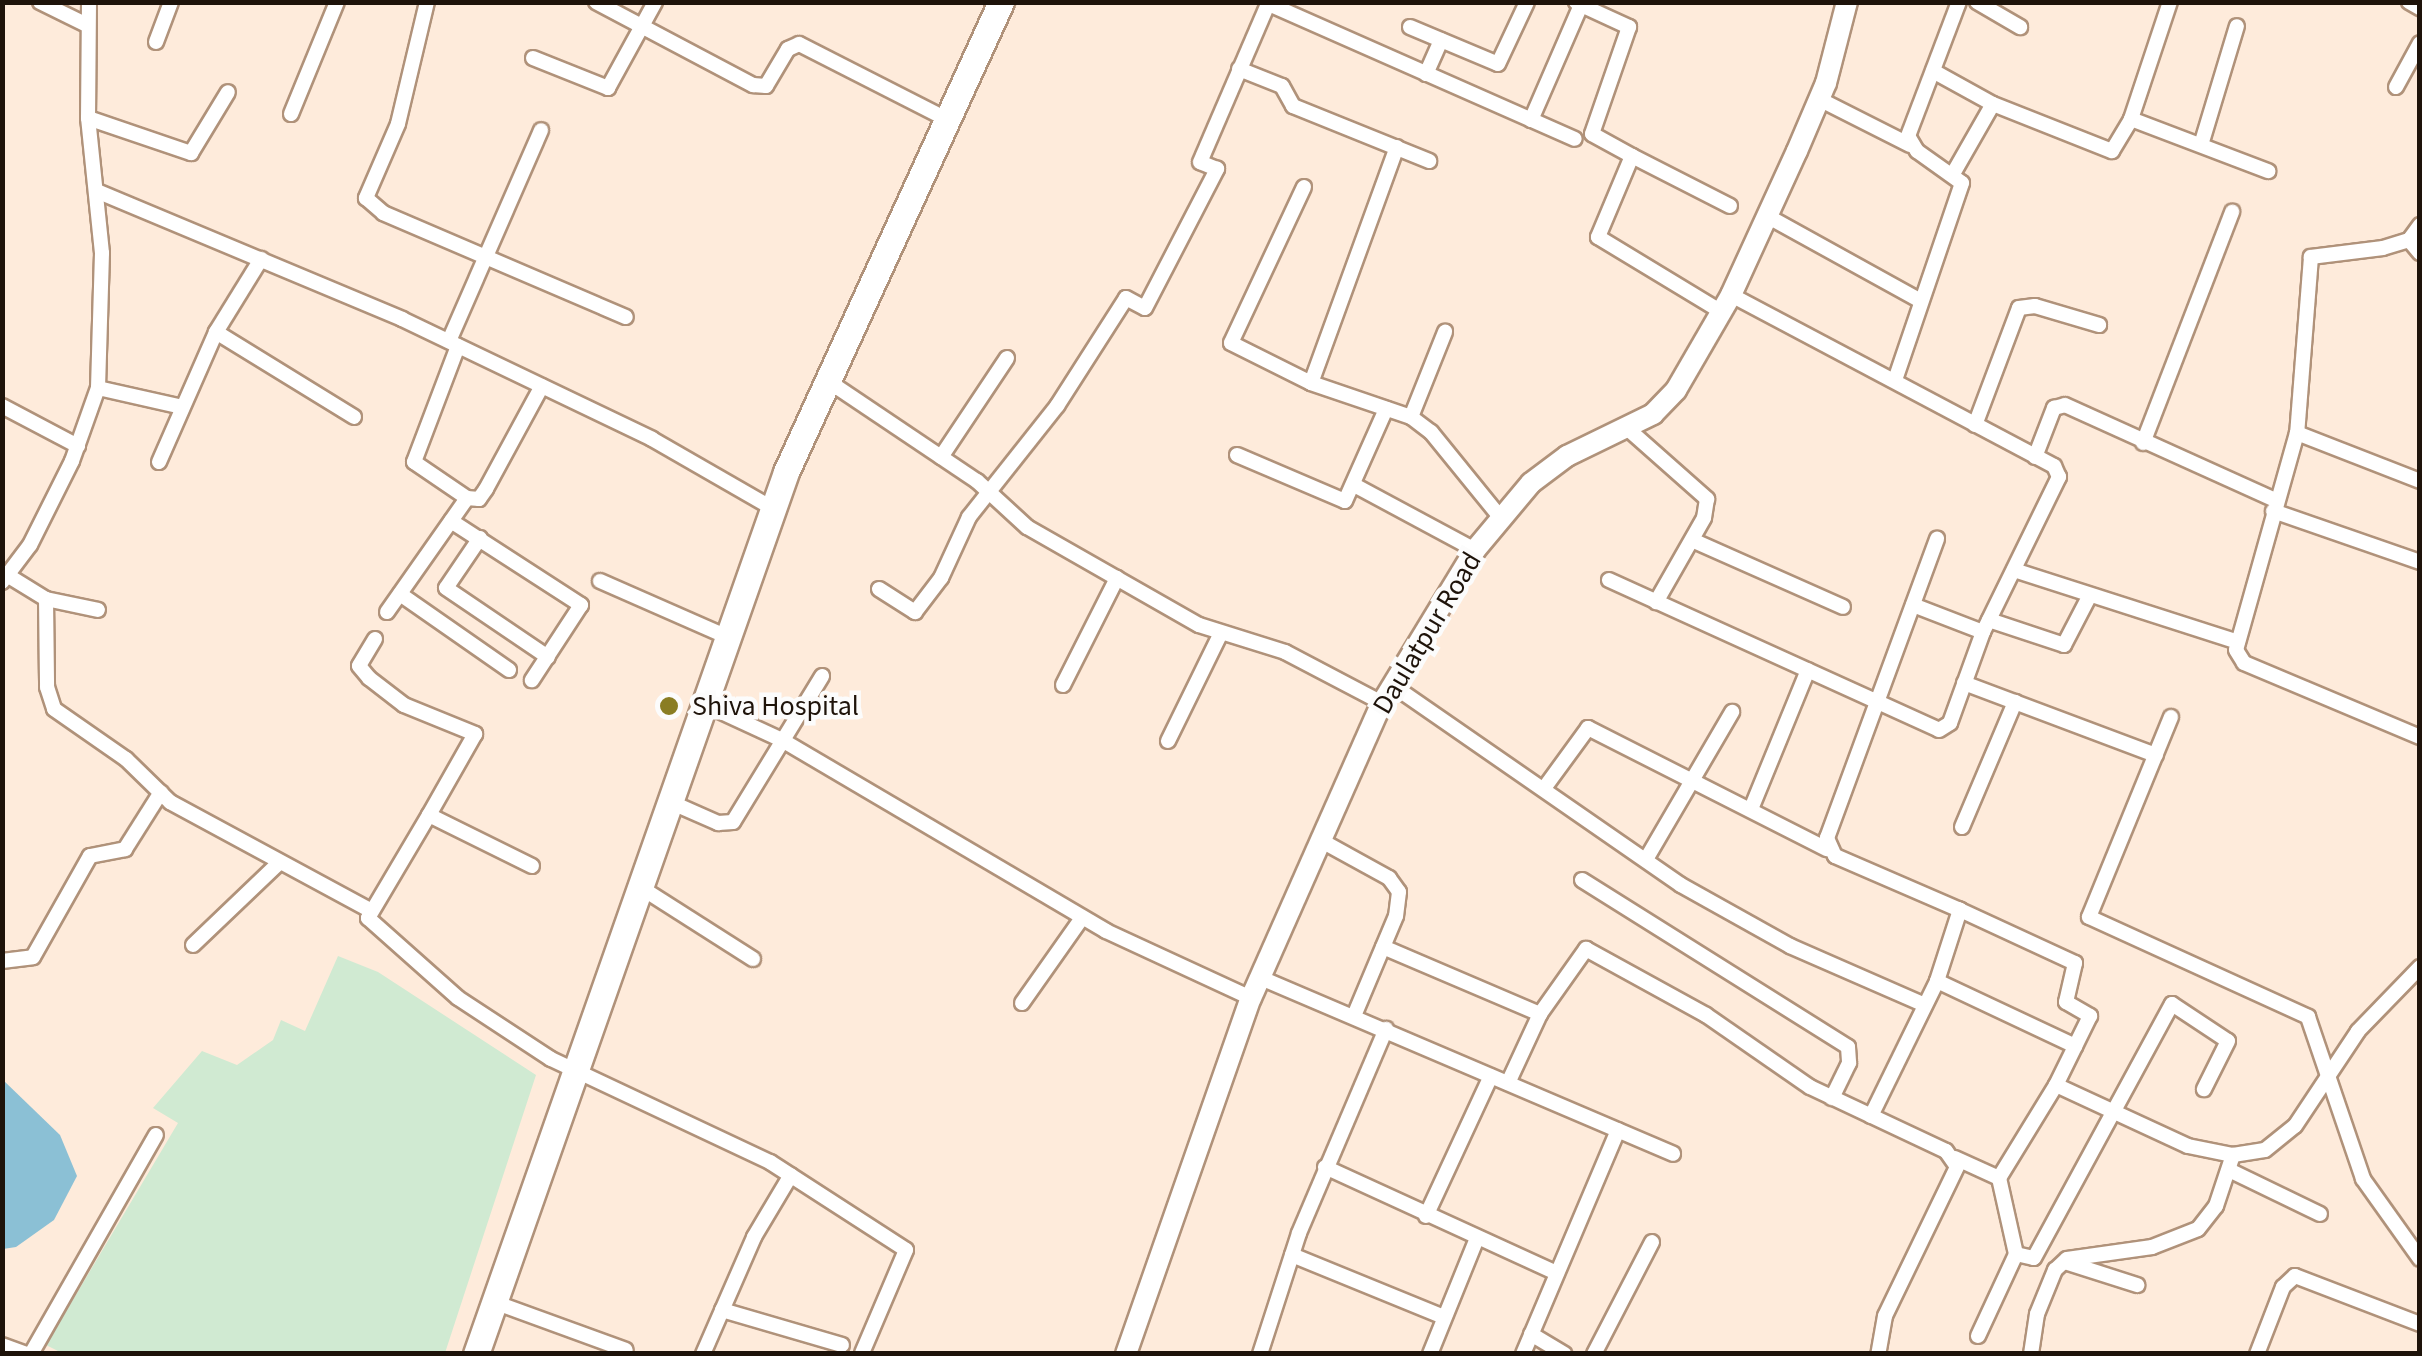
<!DOCTYPE html>
<html>
<head>
<meta charset="utf-8">
<style>
	body { margin:0 }
	#map { position:relative; width:2422px; height:1356px; overflow:hidden; background:#feebdb; font-family:"Source Sans 3",sans-serif }
	div>[style] { position:absolute }
	[style*='--x'] { left:calc(var(--x)*1px); top:calc(var(--y)*1px); width:calc(var(--w)*1px); rotate:calc(var(--a)*1deg) }
	.green>* { inset:0; background:#d0ead2 }
	.water>* { inset:0; background:#8bc0d5 }
	.roads { filter:drop-shadow(2px 0 #b0927a) drop-shadow(-2px 0 #b0927a) drop-shadow(0 2px #b0927a) drop-shadow(0 -2px #b0927a) }
	.street>* { height:14px; margin:-7px; padding:0 7px; transform-origin:7px; border-radius:7px; background:#fff }
	.secondary>* { height:20px; margin:-10px; padding:0 10px; transform-origin:10px; border-radius:10px; background:#fff }
	.highway>* { height:25px; margin:-12.5px; padding:0 12.5px; transform-origin:12.5px; border-radius:12.5px; background:#fff }
	.dots>* { width:28px; height:28px; translate:-50% -50%; box-sizing:border-box; border:5px solid #fcfcfc; border-radius:50% }
	span { translate:-50% -50%; white-space:nowrap; text-align:center; line-height:1.15; -webkit-text-stroke:9px #fcfcfc; paint-order:stroke }
	.street-label { font-size:28px; color:#1e130a }
	.poi-label { font-size:28px; color:#1e130a }
	.left { translate:0 -50%; text-align:left }
	.frame { position:absolute; inset:0; border:5px solid #1e130a; pointer-events:none }
</style>
</head>
<body>
<div id="map">
	<div class="green">
		<i style="clip-path:polygon(338px 956px,378px 972px,536px 1075px,445px 1353px,64px 1354px,46px 1345px,178px 1123px,153px 1108px,202px 1051px,237px 1065px,273px 1040px,281px 1020px,305px 1031px)"></i>
	</div>
	<div class="water">
		<i style="clip-path:polygon(2px 1079px,60px 1135px,77px 1176px,54px 1220px,16px 1247px,3px 1249px)"></i>
	</div>
	<div class="roads">
		<div class="street">
			<i style="--x:40;--y:2;--w:52;--a:26.1"></i>
			<i style="--x:427;--y:2;--w:125;--a:103.4"></i>
			<i style="--x:398;--y:124;--w:81;--a:113.4"></i>
			<i style="--x:366;--y:198;--w:23;--a:41"></i>
			<i style="--x:383;--y:213;--w:264;--a:23.2"></i>
			<i style="--x:596;--y:2;--w:178;--a:27.9"></i>
			<i style="--x:753;--y:85;--w:13;--a:4"></i>
			<i style="--x:766;--y:86;--w:43;--a:-59.3"></i>
			<i style="--x:788;--y:49;--w:12;--a:-24"></i>
			<i style="--x:799;--y:44;--w:165;--a:27"></i>
			<i style="--x:1977;--y:2;--w:50;--a:30.2"></i>
			<i style="--x:2409;--y:2;--w:13;--a:29"></i>
			<i style="--x:1269;--y:4;--w:334;--a:23.8"></i>
			<i style="--x:1581;--y:5;--w:53;--a:24.6"></i>
			<i style="--x:1629;--y:27;--w:113;--a:109.1"></i>
			<i style="--x:1592;--y:134;--w:46;--a:28.8"></i>
			<i style="--x:1632;--y:156;--w:88;--a:112.8"></i>
			<i style="--x:1598;--y:237;--w:145;--a:31.2"></i>
			<i style="--x:1410;--y:27;--w:95;--a:22.8"></i>
			<i style="--x:1498;--y:64;--w:68;--a:-64.9"></i>
			<i style="--x:156;--y:42;--w:43;--a:-69.4"></i>
			<i style="--x:533;--y:58;--w:81;--a:21.8"></i>
			<i style="--x:608;--y:88;--w:98;--a:-61.3"></i>
			<i style="--x:1239;--y:69;--w:46;--a:21.6"></i>
			<i style="--x:1282;--y:86;--w:23;--a:61"></i>
			<i style="--x:1293;--y:106;--w:147;--a:22"></i>
			<i style="--x:1933;--y:71;--w:68;--a:28.8"></i>
			<i style="--x:1993;--y:104;--w:128;--a:21.6"></i>
			<i style="--x:2112;--y:151;--w:37;--a:-59"></i>
			<i style="--x:2131;--y:119;--w:123;--a:-71.6"></i>
			<i style="--x:1426;--y:74;--w:37;--a:-66"></i>
			<i style="--x:2396;--y:87;--w:50;--a:-61.4"></i>
			<i style="--x:1819;--y:99;--w:102;--a:26.8"></i>
			<i style="--x:291;--y:114;--w:121;--a:-67.7"></i>
			<i style="--x:88;--y:118;--w:109;--a:18.8"></i>
			<i style="--x:191;--y:153;--w:71;--a:-58.8"></i>
			<i style="--x:2131;--y:119;--w:147;--a:20.8"></i>
			<i style="--x:1531;--y:120;--w:125;--a:-66.5"></i>
			<i style="--x:1581;--y:5;--w:6;--a:-149"></i>
			<i style="--x:2201;--y:145;--w:124;--a:-73.2"></i>
			<i style="--x:1632;--y:156;--w:110;--a:27"></i>
			<i style="--x:1954;--y:172;--w:78;--a:-60.2"></i>
			<i style="--x:1304;--y:187;--w:172;--a:115.1"></i>
			<i style="--x:1231;--y:343;--w:89;--a:26.6"></i>
			<i style="--x:1311;--y:383;--w:106;--a:18.8"></i>
			<i style="--x:1411;--y:417;--w:25;--a:37"></i>
			<i style="--x:1431;--y:432;--w:109;--a:50.9"></i>
			<i style="--x:99;--y:192;--w:329;--a:22.7"></i>
			<i style="--x:402;--y:319;--w:277;--a:25.6"></i>
			<i style="--x:652;--y:439;--w:138;--a:29.9"></i>
			<i style="--x:1767;--y:216;--w:176;--a:28.9"></i>
			<i style="--x:2420;--y:225;--w:19;--a:126"></i>
			<i style="--x:2409;--y:240;--w:27;--a:163"></i>
			<i style="--x:2383;--y:248;--w:73;--a:172.9"></i>
			<i style="--x:2311;--y:257;--w:177;--a:94.5"></i>
			<i style="--x:2297;--y:433;--w:225;--a:105.7"></i>
			<i style="--x:2236;--y:650;--w:15;--a:58"></i>
			<i style="--x:2244;--y:663;--w:191;--a:22.8"></i>
			<i style="--x:2409;--y:240;--w:17;--a:50"></i>
			<i style="--x:216;--y:332;--w:162;--a:31.6"></i>
			<i style="--x:449;--y:341;--w:230;--a:-66.4"></i>
			<i style="--x:458;--y:346;--w:124;--a:110.8"></i>
			<i style="--x:414;--y:462;--w:64;--a:34.2"></i>
			<i style="--x:467;--y:498;--w:12;--a:5"></i>
			<i style="--x:479;--y:499;--w:12;--a:-55"></i>
			<i style="--x:486;--y:489;--w:117;--a:-61.5"></i>
			<i style="--x:825;--y:379;--w:183;--a:33.9"></i>
			<i style="--x:977;--y:481;--w:68;--a:42.6"></i>
			<i style="--x:1027;--y:527;--w:198;--a:29.7"></i>
			<i style="--x:1199;--y:625;--w:90;--a:17.4"></i>
			<i style="--x:1285;--y:652;--w:110;--a:27.7"></i>
			<i style="--x:1895;--y:380;--w:208;--a:-71.2"></i>
			<i style="--x:1962;--y:183;--w:55;--a:-144.6"></i>
			<i style="--x:1917;--y:151;--w:17;--a:-121"></i>
			<i style="--x:1908;--y:136;--w:143;--a:-69.2"></i>
			<i style="--x:1311;--y:383;--w:251;--a:-70"></i>
			<i style="--x:98;--y:388;--w:86;--a:12.7"></i>
			<i style="--x:2;--y:406;--w:86;--a:27.8"></i>
			<i style="--x:1411;--y:417;--w:92;--a:-68.2"></i>
			<i style="--x:1975;--y:425;--w:125;--a:-69.4"></i>
			<i style="--x:2019;--y:308;--w:16;--a:-7"></i>
			<i style="--x:2035;--y:306;--w:67;--a:16.5"></i>
			<i style="--x:1628;--y:429;--w:106;--a:41.5"></i>
			<i style="--x:1707;--y:499;--w:19;--a:99"></i>
			<i style="--x:1704;--y:518;--w:97;--a:119.7"></i>
			<i style="--x:2297;--y:433;--w:132;--a:21.3"></i>
			<i style="--x:2143;--y:443;--w:248;--a:-68.9"></i>
			<i style="--x:1237;--y:455;--w:117;--a:23.1"></i>
			<i style="--x:1345;--y:501;--w:101;--a:-66"></i>
			<i style="--x:941;--y:457;--w:119;--a:-56.3"></i>
			<i style="--x:2035;--y:457;--w:53;--a:-68.8"></i>
			<i style="--x:2054;--y:408;--w:11;--a:-15"></i>
			<i style="--x:2065;--y:405;--w:230;--a:24.3"></i>
			<i style="--x:159;--y:462;--w:142;--a:-66.3"></i>
			<i style="--x:216;--y:332;--w:86;--a:-58.3"></i>
			<i style="--x:1354;--y:485;--w:137;--a:28.2"></i>
			<i style="--x:2273;--y:511;--w:156;--a:19.1"></i>
			<i style="--x:451;--y:521;--w:155;--a:32.9"></i>
			<i style="--x:581;--y:605;--w:90;--a:123.2"></i>
			<i style="--x:480;--y:538;--w:60;--a:124.2"></i>
			<i style="--x:446;--y:588;--w:123;--a:34.1"></i>
			<i style="--x:1692;--y:540;--w:165;--a:23.9"></i>
			<i style="--x:2014;--y:570;--w:235;--a:17.8"></i>
			<i style="--x:7;--y:575;--w:46;--a:31.6"></i>
			<i style="--x:46;--y:599;--w:53;--a:11.9"></i>
			<i style="--x:1609;--y:580;--w:362;--a:24.4"></i>
			<i style="--x:1939;--y:730;--w:13;--a:-32"></i>
			<i style="--x:1950;--y:723;--w:97;--a:-70.1"></i>
			<i style="--x:1983;--y:632;--w:173;--a:-63.9"></i>
			<i style="--x:2059;--y:477;--w:12;--a:-114"></i>
			<i style="--x:2054;--y:466;--w:365;--a:-152.1"></i>
			<i style="--x:600;--y:581;--w:137;--a:23.7"></i>
			<i style="--x:2;--y:582;--w:46;--a:-52.9"></i>
			<i style="--x:30;--y:545;--w:94;--a:-63.4"></i>
			<i style="--x:72;--y:461;--w:77;--a:-70.4"></i>
			<i style="--x:98;--y:388;--w:135;--a:-88.3"></i>
			<i style="--x:102;--y:253;--w:136;--a:-95.9"></i>
			<i style="--x:88;--y:118;--w:116;--a:-89.5"></i>
			<i style="--x:879;--y:589;--w:43;--a:32.6"></i>
			<i style="--x:915;--y:612;--w:43;--a:-52.6"></i>
			<i style="--x:941;--y:578;--w:67;--a:-65.3"></i>
			<i style="--x:969;--y:517;--w:142;--a:-51.6"></i>
			<i style="--x:1057;--y:406;--w:128;--a:-57.4"></i>
			<i style="--x:1126;--y:298;--w:21;--a:28"></i>
			<i style="--x:1145;--y:308;--w:157;--a:-62.6"></i>
			<i style="--x:1217;--y:169;--w:18;--a:-158"></i>
			<i style="--x:1200;--y:162;--w:174;--a:-66.7"></i>
			<i style="--x:400;--y:594;--w:133;--a:34.9"></i>
			<i style="--x:46;--y:599;--w:88;--a:89.3"></i>
			<i style="--x:47;--y:687;--w:23;--a:72"></i>
			<i style="--x:54;--y:709;--w:88;--a:34.8"></i>
			<i style="--x:126;--y:759;--w:62;--a:44.3"></i>
			<i style="--x:170;--y:802;--w:225;--a:28.4"></i>
			<i style="--x:1913;--y:605;--w:75;--a:21.1"></i>
			<i style="--x:387;--y:612;--w:139;--a:-54.9"></i>
			<i style="--x:1989;--y:620;--w:79;--a:18.4"></i>
			<i style="--x:2064;--y:645;--w:56;--a:-62.5"></i>
			<i style="--x:375;--y:639;--w:31;--a:121"></i>
			<i style="--x:359;--y:666;--w:16;--a:50"></i>
			<i style="--x:369;--y:678;--w:44;--a:37.6"></i>
			<i style="--x:404;--y:705;--w:77;--a:22.2"></i>
			<i style="--x:475;--y:734;--w:93;--a:119.6"></i>
			<i style="--x:1964;--y:683;--w:205;--a:20.6"></i>
			<i style="--x:1063;--y:685;--w:120;--a:-63.2"></i>
			<i style="--x:1392;--y:685;--w:351;--a:34.7"></i>
			<i style="--x:1681;--y:885;--w:125;--a:29.2"></i>
			<i style="--x:1790;--y:946;--w:147;--a:23.6"></i>
			<i style="--x:702;--y:703;--w:88;--a:24.8"></i>
			<i style="--x:782;--y:740;--w:376;--a:30.5"></i>
			<i style="--x:1106;--y:931;--w:160;--a:24.8"></i>
			<i style="--x:2171;--y:717;--w:216;--a:112.3"></i>
			<i style="--x:2089;--y:917;--w:241;--a:24.5"></i>
			<i style="--x:2308;--y:1017;--w:171;--a:71.2"></i>
			<i style="--x:2363;--y:1179;--w:98;--a:54.5"></i>
			<i style="--x:1168;--y:741;--w:120;--a:-63.9"></i>
			<i style="--x:1545;--y:787;--w:73;--a:-53.9"></i>
			<i style="--x:1588;--y:728;--w:268;--a:26.9"></i>
			<i style="--x:668;--y:801;--w:55;--a:23.7"></i>
			<i style="--x:718;--y:823;--w:15;--a:-4"></i>
			<i style="--x:733;--y:822;--w:171;--a:-58.6"></i>
			<i style="--x:1751;--y:809;--w:150;--a:-67.7"></i>
			<i style="--x:1962;--y:827;--w:136;--a:-67"></i>
			<i style="--x:1320;--y:840;--w:79;--a:28.8"></i>
			<i style="--x:1389;--y:878;--w:17;--a:54"></i>
			<i style="--x:1399;--y:892;--w:24;--a:97"></i>
			<i style="--x:1396;--y:916;--w:108;--a:112.8"></i>
			<i style="--x:1648;--y:856;--w:167;--a:-59.7"></i>
			<i style="--x:532;--y:866;--w:115;--a:-153.7"></i>
			<i style="--x:429;--y:815;--w:120;--a:120.6"></i>
			<i style="--x:368;--y:918;--w:120;--a:41.6"></i>
			<i style="--x:458;--y:998;--w:111;--a:33.3"></i>
			<i style="--x:551;--y:1059;--w:242;--a:25.2"></i>
			<i style="--x:770;--y:1162;--w:162;--a:32.9"></i>
			<i style="--x:906;--y:1250;--w:112;--a:113.1"></i>
			<i style="--x:1582;--y:880;--w:314;--a:32.1"></i>
			<i style="--x:1848;--y:1047;--w:16;--a:86"></i>
			<i style="--x:1849;--y:1063;--w:39;--a:116"></i>
			<i style="--x:640;--y:887;--w:134;--a:32.5"></i>
			<i style="--x:1958;--y:909;--w:129;--a:24.8"></i>
			<i style="--x:2075;--y:963;--w:40;--a:103"></i>
			<i style="--x:2066;--y:1002;--w:28;--a:30"></i>
			<i style="--x:2090;--y:1016;--w:77;--a:116.2"></i>
			<i style="--x:193;--y:945;--w:120;--a:-43.7"></i>
			<i style="--x:1383;--y:947;--w:171;--a:23.1"></i>
			<i style="--x:2;--y:961;--w:31;--a:-7"></i>
			<i style="--x:33;--y:957;--w:116;--a:-60.6"></i>
			<i style="--x:90;--y:856;--w:36;--a:-11"></i>
			<i style="--x:125;--y:849;--w:67;--a:-57.7"></i>
			<i style="--x:1261;--y:978;--w:448;--a:23.1"></i>
			<i style="--x:1937;--y:981;--w:153;--a:25.2"></i>
			<i style="--x:1022;--y:1003;--w:104;--a:-54.8"></i>
			<i style="--x:1508;--y:1083;--w:76;--a:-65.1"></i>
			<i style="--x:1540;--y:1014;--w:80;--a:-54.7"></i>
			<i style="--x:1586;--y:949;--w:137;--a:28.8"></i>
			<i style="--x:1706;--y:1015;--w:126;--a:34.7"></i>
			<i style="--x:1810;--y:1087;--w:150;--a:25.2"></i>
			<i style="--x:1946;--y:1151;--w:19;--a:55"></i>
			<i style="--x:1957;--y:1167;--w:165;--a:115.8"></i>
			<i style="--x:1885;--y:1316;--w:39;--a:100"></i>
			<i style="--x:1871;--y:1116;--w:150;--a:-63.9"></i>
			<i style="--x:1937;--y:981;--w:75;--a:-72.1"></i>
			<i style="--x:1960;--y:910;--w:136;--a:-156.6"></i>
			<i style="--x:1835;--y:856;--w:20;--a:-114"></i>
			<i style="--x:1827;--y:838;--w:319;--a:-69.8"></i>
			<i style="--x:1955;--y:1158;--w:48;--a:24.4"></i>
			<i style="--x:1999;--y:1178;--w:109;--a:-58.5"></i>
			<i style="--x:2056;--y:1085;--w:145;--a:24.8"></i>
			<i style="--x:2188;--y:1146;--w:46;--a:11.3"></i>
			<i style="--x:2233;--y:1155;--w:32;--a:-9"></i>
			<i style="--x:2265;--y:1150;--w:38;--a:-39"></i>
			<i style="--x:2295;--y:1126;--w:114;--a:-56.4"></i>
			<i style="--x:2358;--y:1031;--w:89;--a:-45.9"></i>
			<i style="--x:1325;--y:1167;--w:255;--a:24.6"></i>
			<i style="--x:2229;--y:1170;--w:101;--a:25.8"></i>
			<i style="--x:1426;--y:1216;--w:154;--a:-65.1"></i>
			<i style="--x:2016;--y:1254;--w:18;--a:13"></i>
			<i style="--x:2034;--y:1258;--w:289;--a:-61.5"></i>
			<i style="--x:2172;--y:1004;--w:67;--a:33.5"></i>
			<i style="--x:2228;--y:1041;--w:54;--a:116.6"></i>
			<i style="--x:1292;--y:1255;--w:164;--a:22.2"></i>
			<i style="--x:2065;--y:1262;--w:76;--a:17.7"></i>
			<i style="--x:494;--y:1302;--w:140;--a:20"></i>
			<i style="--x:722;--y:1310;--w:125;--a:16.3"></i>
			<i style="--x:1531;--y:1334;--w:39;--a:31"></i>
			<i style="--x:1978;--y:1336;--w:90;--a:-65.1"></i>
			<i style="--x:2016;--y:1254;--w:78;--a:-102.6"></i>
			<i style="--x:2;--y:1345;--w:27;--a:20"></i>
			<i style="--x:31;--y:1354;--w:252;--a:-60.3"></i>
			<i style="--x:703;--y:1354;--w:128;--a:-66.4"></i>
			<i style="--x:754;--y:1237;--w:72;--a:-59.2"></i>
			<i style="--x:1260;--y:1354;--w:127;--a:-72.1"></i>
			<i style="--x:1299;--y:1233;--w:222;--a:-66.9"></i>
			<i style="--x:1430;--y:1354;--w:125;--a:-67.9"></i>
			<i style="--x:1523;--y:1354;--w:243;--a:-67"></i>
			<i style="--x:1594;--y:1354;--w:126;--a:-62.6"></i>
			<i style="--x:2031;--y:1354;--w:40;--a:-81.5"></i>
			<i style="--x:2037;--y:1314;--w:48;--a:-67.8"></i>
			<i style="--x:2055;--y:1270;--w:16;--a:-43"></i>
			<i style="--x:2067;--y:1259;--w:86;--a:-8"></i>
			<i style="--x:2152;--y:1247;--w:49;--a:-21.4"></i>
			<i style="--x:2198;--y:1229;--w:29;--a:-52"></i>
			<i style="--x:2216;--y:1206;--w:54;--a:-71.6"></i>
			<i style="--x:2257;--y:1354;--w:72;--a:-68.8"></i>
			<i style="--x:2283;--y:1287;--w:16;--a:-43"></i>
			<i style="--x:2295;--y:1276;--w:134;--a:21"></i>
		</div>
		<div class="secondary">
			<i style="--x:1126;--y:1354;--w:377;--a:-70.7"></i>
			<i style="--x:1251;--y:998;--w:323;--a:-66.1"></i>
			<i style="--x:1382;--y:703;--w:179;--a:-58.7"></i>
			<i style="--x:1475;--y:550;--w:87;--a:-50.1"></i>
			<i style="--x:1531;--y:483;--w:45;--a:-36.9"></i>
			<i style="--x:1567;--y:456;--w:96;--a:-26"></i>
			<i style="--x:1653;--y:414;--w:33;--a:-46"></i>
			<i style="--x:1676;--y:390;--w:110;--a:-59.9"></i>
			<i style="--x:1731;--y:295;--w:158;--a:-65.4"></i>
			<i style="--x:1797;--y:151;--w:74;--a:-66.9"></i>
			<i style="--x:1826;--y:83;--w:84;--a:-75.5"></i>
		</div>
		<div class="highway">
			<i style="--x:476;--y:1354;--w:935;--a:-70.63"></i>
			<i style="--x:786;--y:472;--w:517;--a:-65.42"></i>
		</div>
	</div>
	<div class="dots">
		<i style="left:669px;top:706px;background:#8a7d23"></i>
	</div>
	<div class="street-label">
		<span style="left:1427px;top:633px;rotate:-59deg">Daulatpur Road</span>
	</div>
	<div class="poi-label">
		<span class="left" style="left:692px;top:706px">Shiva Hospital</span>
	</div>
	<div class="frame"></div>
</div>
</body>
</html>
